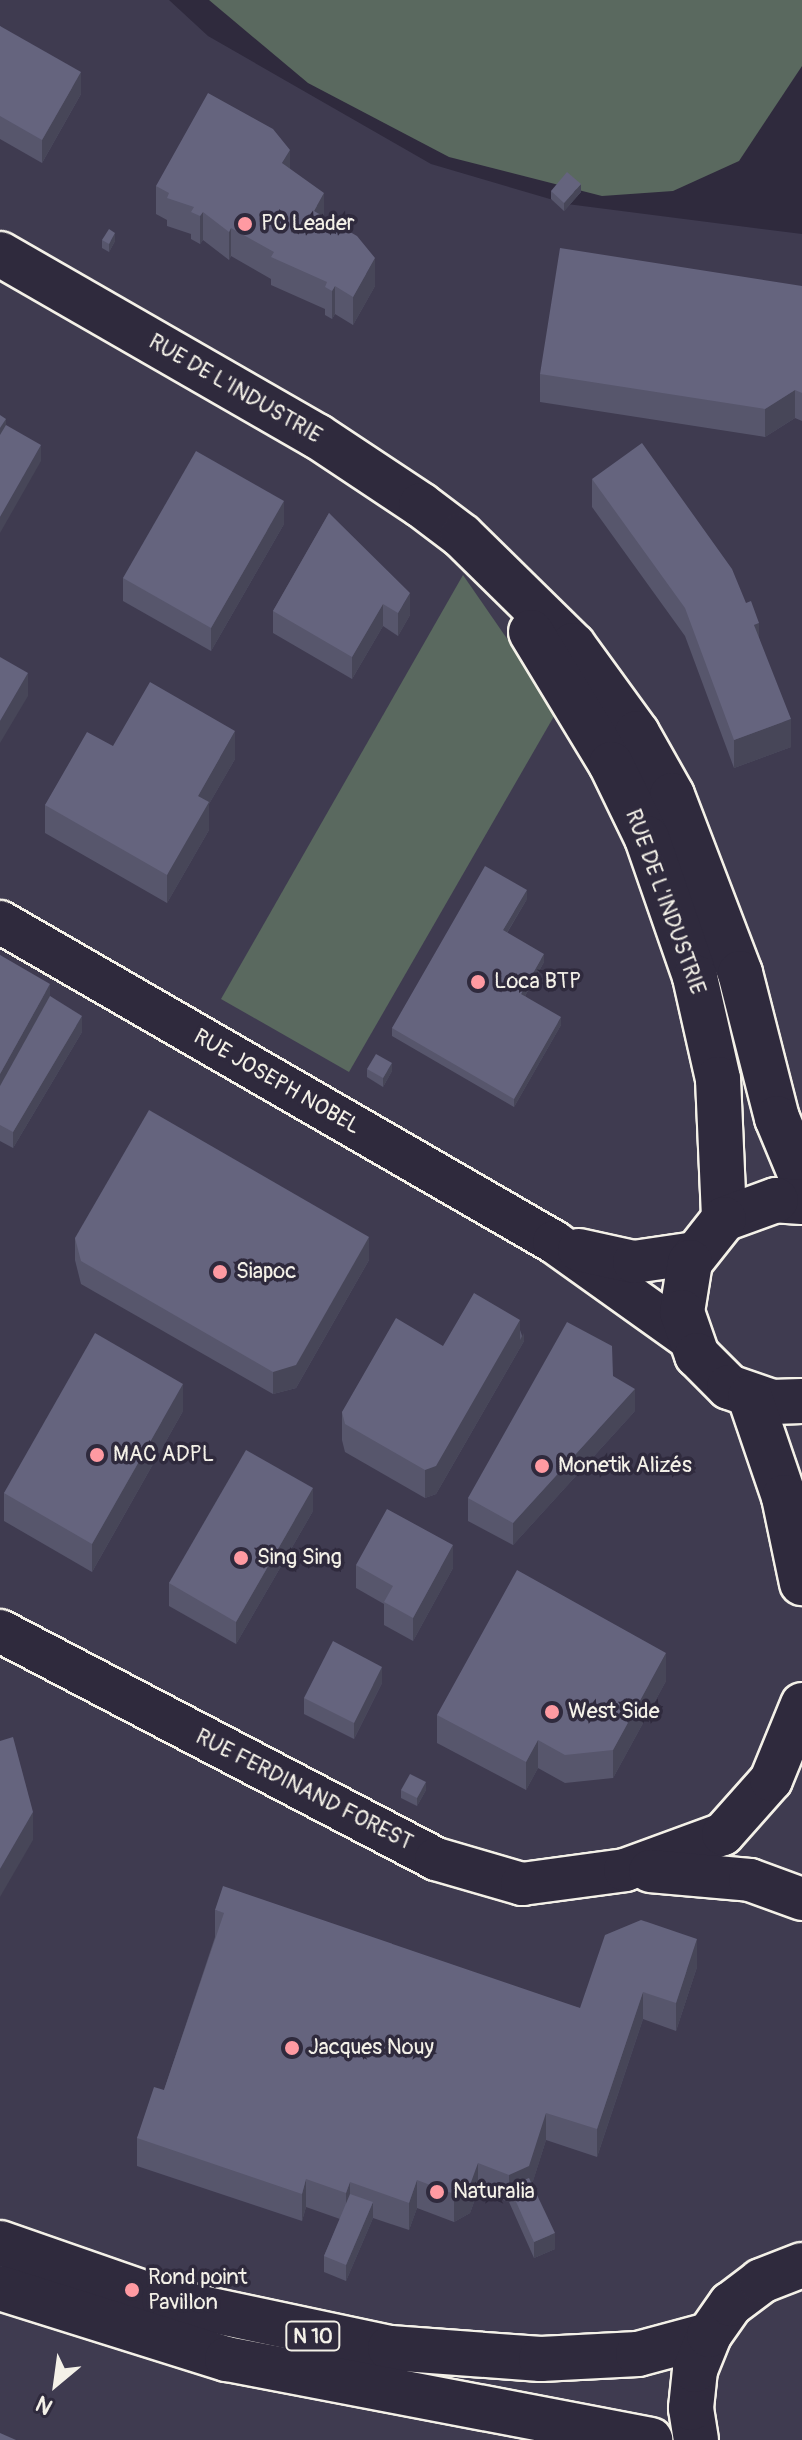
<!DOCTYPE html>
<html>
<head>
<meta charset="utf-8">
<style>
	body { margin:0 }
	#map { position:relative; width:802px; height:2440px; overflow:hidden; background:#2f2a3d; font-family:Pangolin,sans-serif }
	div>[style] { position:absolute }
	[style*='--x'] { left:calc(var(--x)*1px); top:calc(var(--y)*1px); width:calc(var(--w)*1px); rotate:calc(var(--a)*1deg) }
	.built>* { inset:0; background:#3f3b50 }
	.green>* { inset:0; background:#5a695f }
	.roads { filter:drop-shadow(2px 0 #f4f1e8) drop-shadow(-2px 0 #f4f1e8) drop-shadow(0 2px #f4f1e8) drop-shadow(0 -2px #f4f1e8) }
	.minor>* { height:42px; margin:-21px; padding:0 21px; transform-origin:21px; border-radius:21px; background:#2f2a3d }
	.major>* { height:44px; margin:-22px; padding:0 22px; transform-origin:22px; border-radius:22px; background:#2f2a3d }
	.wall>* { inset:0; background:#57566c }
	.shaded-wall>* { inset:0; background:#474658 }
	.building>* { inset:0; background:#65647e }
	.dots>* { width:22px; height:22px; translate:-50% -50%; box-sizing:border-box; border:4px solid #2f2a3d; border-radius:50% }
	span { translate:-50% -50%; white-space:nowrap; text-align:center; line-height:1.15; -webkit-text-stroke:7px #2f2a3d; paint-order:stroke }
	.shield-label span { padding:2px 6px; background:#2f2a3d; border:2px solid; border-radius:6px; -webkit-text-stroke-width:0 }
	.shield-label { font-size:20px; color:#f4f1e8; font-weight:700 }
	.poi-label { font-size:22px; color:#f4f1e8 }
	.left { translate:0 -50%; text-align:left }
	.street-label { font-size:22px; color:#f4f1e8 }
	.north { position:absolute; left:16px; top:2344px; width:80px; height:80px; -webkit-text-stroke:6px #2f2a3d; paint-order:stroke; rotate:209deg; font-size:22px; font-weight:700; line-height:32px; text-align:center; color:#f4f1e8 }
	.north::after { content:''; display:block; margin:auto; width:28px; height:36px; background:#f4f1e8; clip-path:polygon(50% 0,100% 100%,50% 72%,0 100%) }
</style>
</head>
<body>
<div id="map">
	<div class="built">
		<i style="clip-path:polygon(0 0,169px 0,208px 36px,431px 164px,567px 204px,802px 234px,802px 2440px,0 2440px)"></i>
	</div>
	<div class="green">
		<i style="clip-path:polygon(209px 0,802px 0,802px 66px,739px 161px,673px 191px,602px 196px,449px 157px,308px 83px)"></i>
		<i style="clip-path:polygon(463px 575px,557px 711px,349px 1072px,221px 999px)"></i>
	</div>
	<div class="roads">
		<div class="minor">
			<i style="--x:0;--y:922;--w:640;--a:30.01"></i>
			<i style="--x:554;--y:1242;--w:167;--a:35.5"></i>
			<i style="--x:579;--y:1250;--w:56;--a:12.3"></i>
			<i style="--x:634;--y:1262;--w:62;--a:-8.4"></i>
			<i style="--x:0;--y:1631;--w:492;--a:27.6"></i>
			<i style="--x:436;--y:1859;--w:90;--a:16.2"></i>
			<i style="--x:522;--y:1884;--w:104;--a:-7.7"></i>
			<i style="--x:625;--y:1870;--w:104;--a:-20.2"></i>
			<i style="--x:723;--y:1834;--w:72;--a:-48.4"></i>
			<i style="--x:771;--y:1780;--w:82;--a:-67.8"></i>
			<i style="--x:650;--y:1871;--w:100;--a:5.1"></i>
			<i style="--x:750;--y:1880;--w:55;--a:20.1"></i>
		</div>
		<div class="major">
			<i style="--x:0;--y:254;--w:366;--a:29.9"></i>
			<i style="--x:317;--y:436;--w:125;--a:33.6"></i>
			<i style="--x:421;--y:505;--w:51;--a:37.1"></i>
			<i style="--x:462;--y:536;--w:156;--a:44.5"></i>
			<i style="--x:573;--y:645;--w:109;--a:54"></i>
			<i style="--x:637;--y:733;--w:71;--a:60.6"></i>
			<i style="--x:672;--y:795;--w:191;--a:69.1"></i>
			<i style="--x:740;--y:973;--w:150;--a:75.7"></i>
			<i style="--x:777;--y:1118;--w:65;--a:67.4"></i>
			<i style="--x:531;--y:632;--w:154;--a:58.8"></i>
			<i style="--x:611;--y:764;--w:82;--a:64.1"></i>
			<i style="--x:647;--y:838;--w:147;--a:70.9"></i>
			<i style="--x:695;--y:977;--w:105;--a:77.3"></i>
			<i style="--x:718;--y:1079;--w:140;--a:87.5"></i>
			<i style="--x:802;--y:1202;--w:26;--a:-176"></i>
			<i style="--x:776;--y:1200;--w:55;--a:159.9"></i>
			<i style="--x:724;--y:1219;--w:55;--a:128.3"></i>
			<i style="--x:690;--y:1262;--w:51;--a:99.1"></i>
			<i style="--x:682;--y:1312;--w:46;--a:70.8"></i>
			<i style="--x:697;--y:1355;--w:45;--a:45"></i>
			<i style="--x:729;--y:1387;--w:46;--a:19.2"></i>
			<i style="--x:772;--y:1402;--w:30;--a:-2"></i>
			<i style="--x:750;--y:1397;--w:106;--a:71.2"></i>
			<i style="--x:784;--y:1497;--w:88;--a:78.2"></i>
			<i style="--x:0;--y:2243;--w:174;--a:19.2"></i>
			<i style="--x:164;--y:2300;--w:231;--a:12"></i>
			<i style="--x:390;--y:2348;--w:151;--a:4.2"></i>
			<i style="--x:541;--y:2359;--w:97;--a:-3"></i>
			<i style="--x:638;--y:2354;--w:73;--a:-15"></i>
			<i style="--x:0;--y:2288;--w:238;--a:17.4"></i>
			<i style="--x:227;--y:2359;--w:431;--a:10.8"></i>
			<i style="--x:696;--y:2440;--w:32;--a:-99"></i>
			<i style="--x:691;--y:2408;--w:38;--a:-84"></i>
			<i style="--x:695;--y:2370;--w:38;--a:-68"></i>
			<i style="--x:709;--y:2335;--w:38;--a:-55"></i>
			<i style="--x:731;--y:2304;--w:38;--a:-37"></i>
			<i style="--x:761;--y:2281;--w:44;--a:-21.3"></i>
		</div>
	</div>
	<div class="wall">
		<i style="clip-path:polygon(0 26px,81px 94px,42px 163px,0 139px)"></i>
		<i style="clip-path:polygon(290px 169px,375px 286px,353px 325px,335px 314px,332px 319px,325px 315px,325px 309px,271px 285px,271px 279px,231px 256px,229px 260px,203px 240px,200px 244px,191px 239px,191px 234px,167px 226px,167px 220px,156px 214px,156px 186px)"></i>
		<i style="clip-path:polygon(551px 191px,581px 192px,564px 211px,551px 199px)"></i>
		<i style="clip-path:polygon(102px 240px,115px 241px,109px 252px,102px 248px)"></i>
		<i style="clip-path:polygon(802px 286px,802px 421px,795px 418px,765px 437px,540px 402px,540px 374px)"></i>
		<i style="clip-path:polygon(592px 479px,759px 638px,791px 747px,734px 768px,685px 636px,592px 507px)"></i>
		<i style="clip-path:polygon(329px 513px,410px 615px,398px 636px,383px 626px,352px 679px,273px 633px,273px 611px)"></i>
		<i style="clip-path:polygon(284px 524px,211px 651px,123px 601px,123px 578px)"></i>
		<i style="clip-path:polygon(113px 746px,235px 759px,209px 804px,209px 830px,167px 903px,45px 833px,45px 805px)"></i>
		<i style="clip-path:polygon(527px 899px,507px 933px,544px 962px,525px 996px,561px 1025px,514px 1107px,392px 1036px,392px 1028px)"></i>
		<i style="clip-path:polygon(0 955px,50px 996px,82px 1032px,13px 1148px,0 1141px)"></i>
		<i style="clip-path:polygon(367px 1069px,392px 1071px,383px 1087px,367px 1077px)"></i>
		<i style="clip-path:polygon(75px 1238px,369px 1260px,296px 1388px,273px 1394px,81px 1284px,75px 1260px)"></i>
		<i style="clip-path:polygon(520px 1330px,524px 1341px,436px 1494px,425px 1498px,345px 1452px,342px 1440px,342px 1412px,443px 1346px)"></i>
		<i style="clip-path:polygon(183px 1411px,92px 1572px,4px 1521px,4px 1493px)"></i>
		<i style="clip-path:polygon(635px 1411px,513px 1545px,468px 1521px,468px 1498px)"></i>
		<i style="clip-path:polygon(313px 1511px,236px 1644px,169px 1606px,169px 1583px)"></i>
		<i style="clip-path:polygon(356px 1565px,453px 1568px,413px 1641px,384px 1625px,384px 1604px,356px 1588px)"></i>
		<i style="clip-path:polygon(666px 1681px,613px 1778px,565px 1783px,538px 1768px,526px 1790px,437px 1743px,437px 1715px)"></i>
		<i style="clip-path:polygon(382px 1683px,354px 1739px,304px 1714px,304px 1698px)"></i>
		<i style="clip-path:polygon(401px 1790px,426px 1790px,417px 1806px,401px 1798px)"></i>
		<i style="clip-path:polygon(215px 1910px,580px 2008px,697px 1967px,676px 2031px,643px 2019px,597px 2157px,546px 2140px,532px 2184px,555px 2249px,534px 2258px,509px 2202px,478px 2191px,470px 2213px,454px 2222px,417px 2208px,409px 2230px,373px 2218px,346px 2281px,324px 2272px,324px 2256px,340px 2219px,306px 2207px,302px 2221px,137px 2166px,137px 2138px,164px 2090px,215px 1937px)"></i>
	</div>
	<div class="shaded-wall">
		<i style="clip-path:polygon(81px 72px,81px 94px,42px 163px,42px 140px)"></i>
		<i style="clip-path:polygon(290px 150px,290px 178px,282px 163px)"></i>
		<i style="clip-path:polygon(581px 184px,581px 192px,564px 211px,564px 203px)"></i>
		<i style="clip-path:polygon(324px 193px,324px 221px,314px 211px)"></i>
		<i style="clip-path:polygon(203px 212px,203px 240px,200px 244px,200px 216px)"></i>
		<i style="clip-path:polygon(231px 228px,231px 256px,229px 260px,229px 232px)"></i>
		<i style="clip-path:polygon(115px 233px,115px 241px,109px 252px,109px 244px)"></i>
		<i style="clip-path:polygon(375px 258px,375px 286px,353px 325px,353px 297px)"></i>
		<i style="clip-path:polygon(335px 286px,335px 314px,332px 319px,332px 291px)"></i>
		<i style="clip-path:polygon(795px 390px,795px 418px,765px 437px,765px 409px)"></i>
		<i style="clip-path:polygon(6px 419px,6px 441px,0 451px,0 428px)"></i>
		<i style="clip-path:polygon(41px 445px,41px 461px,0 533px,0 517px)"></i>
		<i style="clip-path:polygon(284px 501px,284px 524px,211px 651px,211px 628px)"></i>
		<i style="clip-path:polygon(410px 593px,410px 615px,398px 636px,398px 613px)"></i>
		<i style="clip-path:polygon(383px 604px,383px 626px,352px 679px,352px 657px)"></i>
		<i style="clip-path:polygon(759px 623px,759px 650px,754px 625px)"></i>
		<i style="clip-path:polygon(28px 673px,28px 696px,0 743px,0 721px)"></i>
		<i style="clip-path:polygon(791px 719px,791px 747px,734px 768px,734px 740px)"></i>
		<i style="clip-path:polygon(235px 731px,235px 759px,209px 804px,209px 830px,167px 903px,167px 875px,198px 796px)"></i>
		<i style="clip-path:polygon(527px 890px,527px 899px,503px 939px,503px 930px)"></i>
		<i style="clip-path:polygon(544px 954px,544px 962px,521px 1003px,521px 994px)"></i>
		<i style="clip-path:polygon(50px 984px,50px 1012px,0 1102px,0 1074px)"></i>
		<i style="clip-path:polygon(82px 1016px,82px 1032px,13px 1148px,13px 1132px)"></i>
		<i style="clip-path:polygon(561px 1017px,561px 1025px,514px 1107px,514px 1099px)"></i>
		<i style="clip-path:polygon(392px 1063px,392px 1071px,383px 1087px,383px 1078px)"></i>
		<i style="clip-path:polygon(369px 1237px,369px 1260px,296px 1388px,273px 1394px,273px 1372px)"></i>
		<i style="clip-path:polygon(520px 1320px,520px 1348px,436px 1494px,425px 1498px,425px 1470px)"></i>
		<i style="clip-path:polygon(524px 1333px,524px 1341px,520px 1348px,520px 1340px)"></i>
		<i style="clip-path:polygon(183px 1384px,183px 1411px,92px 1572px,92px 1544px)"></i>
		<i style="clip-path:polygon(635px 1389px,635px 1411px,513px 1545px,513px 1523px)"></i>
		<i style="clip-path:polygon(313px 1488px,313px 1511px,236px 1644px,236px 1622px)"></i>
		<i style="clip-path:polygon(453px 1545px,453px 1568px,413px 1641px,413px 1618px)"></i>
		<i style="clip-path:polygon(666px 1653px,666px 1681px,613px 1778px,613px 1750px)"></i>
		<i style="clip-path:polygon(382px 1667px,382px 1683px,354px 1739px,354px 1723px)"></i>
		<i style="clip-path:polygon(538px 1740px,538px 1768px,526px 1790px,526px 1762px)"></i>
		<i style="clip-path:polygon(426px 1782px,426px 1790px,417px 1806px,417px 1798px)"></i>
		<i style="clip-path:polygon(33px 1812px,33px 1840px,0 1897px,0 1869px)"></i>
		<i style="clip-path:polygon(697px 1939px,697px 1967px,676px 2031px,676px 2003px)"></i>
		<i style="clip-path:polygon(643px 1992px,643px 2019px,597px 2157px,597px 2129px)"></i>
		<i style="clip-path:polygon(546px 2113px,546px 2140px,529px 2194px,509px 2186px,509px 2202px,509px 2175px)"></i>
		<i style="clip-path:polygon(478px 2163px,478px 2191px,470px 2213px,454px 2222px,454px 2194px)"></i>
		<i style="clip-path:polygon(306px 2179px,306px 2207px,302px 2221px,302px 2194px)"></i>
		<i style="clip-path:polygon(417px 2180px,417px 2208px,409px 2230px,409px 2203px)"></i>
		<i style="clip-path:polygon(350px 2182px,350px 2210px,346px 2221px,346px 2193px)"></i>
		<i style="clip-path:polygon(373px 2202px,373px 2218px,346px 2281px,346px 2265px)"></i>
		<i style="clip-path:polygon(555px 2233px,555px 2249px,534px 2258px,534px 2242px)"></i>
	</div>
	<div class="building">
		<i style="clip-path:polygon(0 26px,81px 72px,42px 140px,0 116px)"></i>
		<i style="clip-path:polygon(208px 93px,273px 129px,290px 150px,282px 163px,324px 193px,314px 211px,357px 236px,375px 258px,353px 297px,335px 286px,332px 291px,325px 287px,327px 282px,271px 257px,274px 252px,231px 228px,229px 232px,203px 212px,200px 216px,191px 212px,194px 207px,167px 198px,169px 193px,156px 186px)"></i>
		<i style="clip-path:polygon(567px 172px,581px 184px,564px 203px,551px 191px)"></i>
		<i style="clip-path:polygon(109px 229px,115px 233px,109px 244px,102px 240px)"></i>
		<i style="clip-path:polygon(560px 248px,802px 286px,802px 393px,795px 390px,765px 409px,540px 374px)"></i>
		<i style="clip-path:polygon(0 415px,6px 419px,0 428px)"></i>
		<i style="clip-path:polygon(6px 425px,41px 445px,0 517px,0 435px)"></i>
		<i style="clip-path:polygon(642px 443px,732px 569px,746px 603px,751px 601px,759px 623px,754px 625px,791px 719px,734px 740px,685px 608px,592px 479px)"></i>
		<i style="clip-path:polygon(196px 451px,284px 501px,211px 628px,123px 578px)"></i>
		<i style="clip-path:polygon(329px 513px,410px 593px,398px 613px,383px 604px,352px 657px,273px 611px)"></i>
		<i style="clip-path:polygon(0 657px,28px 673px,0 721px)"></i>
		<i style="clip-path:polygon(150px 682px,235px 731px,198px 796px,209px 802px,167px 875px,45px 805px,87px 732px,113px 746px)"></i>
		<i style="clip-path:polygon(485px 866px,527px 890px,503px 930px,544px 954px,521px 994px,561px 1017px,514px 1099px,392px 1028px)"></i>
		<i style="clip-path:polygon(0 955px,50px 984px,0 1074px)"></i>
		<i style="clip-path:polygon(50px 996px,82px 1016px,13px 1132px,0 1125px,0 1086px)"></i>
		<i style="clip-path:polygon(376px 1054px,392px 1063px,383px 1078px,367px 1069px)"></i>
		<i style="clip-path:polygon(149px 1110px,369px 1237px,296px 1365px,273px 1372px,81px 1261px,75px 1238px)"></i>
		<i style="clip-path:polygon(474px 1293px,520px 1320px,436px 1466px,425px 1470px,345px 1424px,342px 1412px,396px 1318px,443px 1346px)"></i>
		<i style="clip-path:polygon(567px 1322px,612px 1346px,613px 1376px,635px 1389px,513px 1523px,468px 1498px)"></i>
		<i style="clip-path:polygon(95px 1333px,183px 1384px,92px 1544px,4px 1493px)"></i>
		<i style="clip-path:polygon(246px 1450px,313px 1488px,236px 1622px,169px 1583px)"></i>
		<i style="clip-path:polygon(387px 1509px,453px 1545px,413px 1618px,384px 1602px,393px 1586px,356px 1565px)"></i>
		<i style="clip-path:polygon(517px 1570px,666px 1653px,613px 1750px,565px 1755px,538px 1740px,526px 1762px,437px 1715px)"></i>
		<i style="clip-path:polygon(333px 1641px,382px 1667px,354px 1723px,304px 1698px)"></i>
		<i style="clip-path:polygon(13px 1737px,33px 1812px,0 1869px,0 1741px)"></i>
		<i style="clip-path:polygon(410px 1774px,426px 1782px,417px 1798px,401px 1790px)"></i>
		<i style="clip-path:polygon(223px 1886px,580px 2008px,605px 1935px,641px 1920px,697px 1939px,676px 2003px,643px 1992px,597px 2129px,546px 2113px,529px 2166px,509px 2175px,478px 2163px,470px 2185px,454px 2194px,417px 2180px,409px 2203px,350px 2182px,346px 2193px,306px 2179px,302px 2194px,137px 2138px,154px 2087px,164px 2090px,224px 1913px,215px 1910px)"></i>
		<i style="clip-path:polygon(529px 2178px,555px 2233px,534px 2242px,509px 2186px)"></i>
		<i style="clip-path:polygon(350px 2194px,373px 2202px,346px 2265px,324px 2256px)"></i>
		<i style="clip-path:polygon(0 2433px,16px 2440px,0 2440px)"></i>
	</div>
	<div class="dots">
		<i style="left:245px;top:224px;background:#ff9aa2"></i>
		<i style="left:478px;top:982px;background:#ff9aa2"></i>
		<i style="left:220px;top:1272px;background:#ff9aa2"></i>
		<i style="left:97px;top:1455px;background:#ff9aa2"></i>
		<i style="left:542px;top:1466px;background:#ff9aa2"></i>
		<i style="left:241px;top:1558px;background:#ff9aa2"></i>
		<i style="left:552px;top:1712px;background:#ff9aa2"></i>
		<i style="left:292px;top:2048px;background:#ff9aa2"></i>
		<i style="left:437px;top:2192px;background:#ff9aa2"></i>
		<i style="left:132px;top:2290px;background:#ff9aa2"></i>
	</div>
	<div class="shield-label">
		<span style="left:313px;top:2336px">N 10</span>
	</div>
	<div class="poi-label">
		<span class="left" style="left:261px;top:224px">PC Leader</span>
		<span class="left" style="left:494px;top:982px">Loca BTP</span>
		<span class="left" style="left:236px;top:1272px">Siapoc</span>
		<span class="left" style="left:113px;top:1455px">MAC ADPL</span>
		<span class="left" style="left:558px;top:1466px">Monetik Alizés</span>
		<span class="left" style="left:257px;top:1558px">Sing Sing</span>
		<span class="left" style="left:568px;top:1712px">West Side</span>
		<span class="left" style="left:308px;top:2048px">Jacques Nouy</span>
		<span class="left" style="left:453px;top:2192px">Naturalia</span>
		<span class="left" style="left:148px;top:2290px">Rond point<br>Pavillon</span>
	</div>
	<div class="street-label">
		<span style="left:235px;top:389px;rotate:30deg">RUE DE L'INDUSTRIE</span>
		<span style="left:665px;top:902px;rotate:70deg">RUE DE L'INDUSTRIE</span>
		<span style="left:277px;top:1082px;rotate:30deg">RUE JOSEPH NOBEL</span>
		<span style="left:304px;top:1790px;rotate:27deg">RUE FERDINAND FOREST</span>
	</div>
	<div class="north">N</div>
</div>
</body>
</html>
